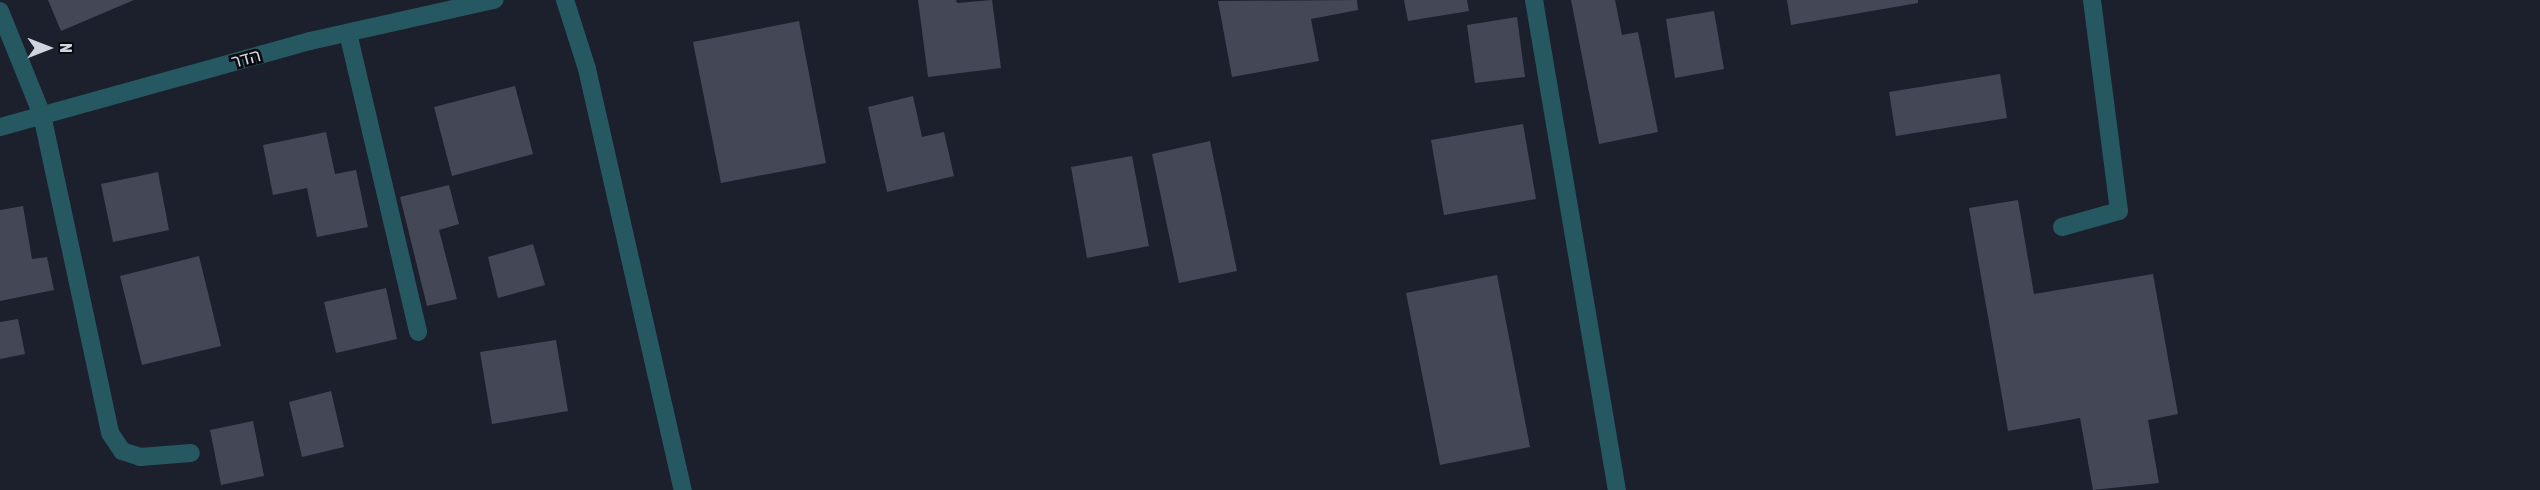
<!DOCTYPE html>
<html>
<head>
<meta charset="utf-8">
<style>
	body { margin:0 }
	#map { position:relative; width:2540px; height:490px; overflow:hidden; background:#1c1f2c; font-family:"Asap Condensed","Noto Sans Hebrew",sans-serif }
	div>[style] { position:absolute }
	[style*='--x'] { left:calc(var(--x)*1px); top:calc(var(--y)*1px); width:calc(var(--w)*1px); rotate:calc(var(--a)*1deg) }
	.building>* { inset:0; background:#444756 }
	.minor>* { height:18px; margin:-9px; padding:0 9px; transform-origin:9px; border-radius:9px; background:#255860 }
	span { translate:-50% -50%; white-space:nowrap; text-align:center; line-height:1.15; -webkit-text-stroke:5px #080a0f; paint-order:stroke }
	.street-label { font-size:18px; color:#d1d4dc }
	.north { position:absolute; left:18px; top:18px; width:60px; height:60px; -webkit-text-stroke:4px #080a0f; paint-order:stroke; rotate:90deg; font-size:16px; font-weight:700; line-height:24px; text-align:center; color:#d1d4dc }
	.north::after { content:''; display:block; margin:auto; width:21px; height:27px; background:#d1d4dc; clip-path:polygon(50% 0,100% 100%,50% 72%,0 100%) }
</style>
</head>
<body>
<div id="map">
	<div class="building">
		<i style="clip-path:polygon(48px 0,134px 0,61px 31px)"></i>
		<i style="clip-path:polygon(918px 0,956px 0,957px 3px,992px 0,1001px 68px,928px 77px)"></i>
		<i style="clip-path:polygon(1357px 0,1358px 10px,1311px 19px,1319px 61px,1232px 77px,1218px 1px)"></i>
		<i style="clip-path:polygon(1404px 0,1467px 0,1469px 11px,1408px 21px)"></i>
		<i style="clip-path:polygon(1571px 0,1615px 0,1622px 35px,1638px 32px,1658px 132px,1599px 144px)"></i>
		<i style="clip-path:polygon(1787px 0,1918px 0,1918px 3px,1791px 25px)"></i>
		<i style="clip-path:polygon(1714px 11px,1724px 69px,1675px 78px,1666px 19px)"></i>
		<i style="clip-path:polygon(1517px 17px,1525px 77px,1475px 83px,1467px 25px)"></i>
		<i style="clip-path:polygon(799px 21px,826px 163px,721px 183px,693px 42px)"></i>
		<i style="clip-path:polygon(2000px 74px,2007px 118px,1896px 136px,1889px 92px)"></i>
		<i style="clip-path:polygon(515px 86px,533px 154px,452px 176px,434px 107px)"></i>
		<i style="clip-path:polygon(913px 96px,922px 137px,944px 132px,954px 176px,887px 192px,868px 107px)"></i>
		<i style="clip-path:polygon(1523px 124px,1536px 199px,1444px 215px,1431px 140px)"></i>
		<i style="clip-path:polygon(326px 132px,335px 174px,356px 170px,368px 227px,317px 237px,307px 188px,273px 195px,263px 145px)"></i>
		<i style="clip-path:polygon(1210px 141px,1237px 271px,1179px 283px,1152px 154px)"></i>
		<i style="clip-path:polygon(1132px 156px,1149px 246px,1087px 258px,1071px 167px)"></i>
		<i style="clip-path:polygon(158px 172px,169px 230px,113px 242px,101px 184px)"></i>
		<i style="clip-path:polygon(449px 185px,459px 224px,439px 230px,457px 299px,427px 306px,400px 197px)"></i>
		<i style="clip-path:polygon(2018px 200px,2034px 294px,2153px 274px,2178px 414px,2148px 420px,2159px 483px,2093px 490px,2080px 418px,2008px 431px,1969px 208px)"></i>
		<i style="clip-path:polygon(23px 206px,32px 259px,47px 257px,54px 290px,0 301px,0 210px)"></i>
		<i style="clip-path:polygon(533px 244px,545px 285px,498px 298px,488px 257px)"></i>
		<i style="clip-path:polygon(199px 256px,221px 346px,142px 365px,120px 276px)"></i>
		<i style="clip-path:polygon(1497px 275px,1530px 447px,1440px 465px,1406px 293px)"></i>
		<i style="clip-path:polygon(386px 288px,397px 339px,336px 353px,324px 302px)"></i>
		<i style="clip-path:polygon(18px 319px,25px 354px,0 359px,0 322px)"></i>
		<i style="clip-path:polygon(556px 340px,568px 411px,492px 424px,480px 352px)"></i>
		<i style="clip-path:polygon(331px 391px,344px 447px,302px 457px,289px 402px)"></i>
		<i style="clip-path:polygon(253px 421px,264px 476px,221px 485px,210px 430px)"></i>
	</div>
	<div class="minor">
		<i style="--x:565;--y:0;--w:72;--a:72.3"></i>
		<i style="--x:587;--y:69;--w:432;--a:77.2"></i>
		<i style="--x:1534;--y:0;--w:497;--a:80.4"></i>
		<i style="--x:0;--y:11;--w:112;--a:68"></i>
		<i style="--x:42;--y:115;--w:325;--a:77.9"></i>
		<i style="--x:110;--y:433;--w:22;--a:56"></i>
		<i style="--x:122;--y:451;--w:19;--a:18"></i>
		<i style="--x:140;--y:457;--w:51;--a:-4.5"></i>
		<i style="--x:348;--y:33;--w:307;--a:76.8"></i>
		<i style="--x:0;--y:127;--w:322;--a:-15.5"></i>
		<i style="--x:310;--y:41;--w:189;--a:-12.6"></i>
		<i style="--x:2062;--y:227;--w:59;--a:-15.7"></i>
		<i style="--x:2119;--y:211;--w:213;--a:-97.3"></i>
	</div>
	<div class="street-label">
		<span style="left:246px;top:59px;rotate:-15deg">הדר</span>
	</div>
	<div class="north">N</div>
</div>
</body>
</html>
